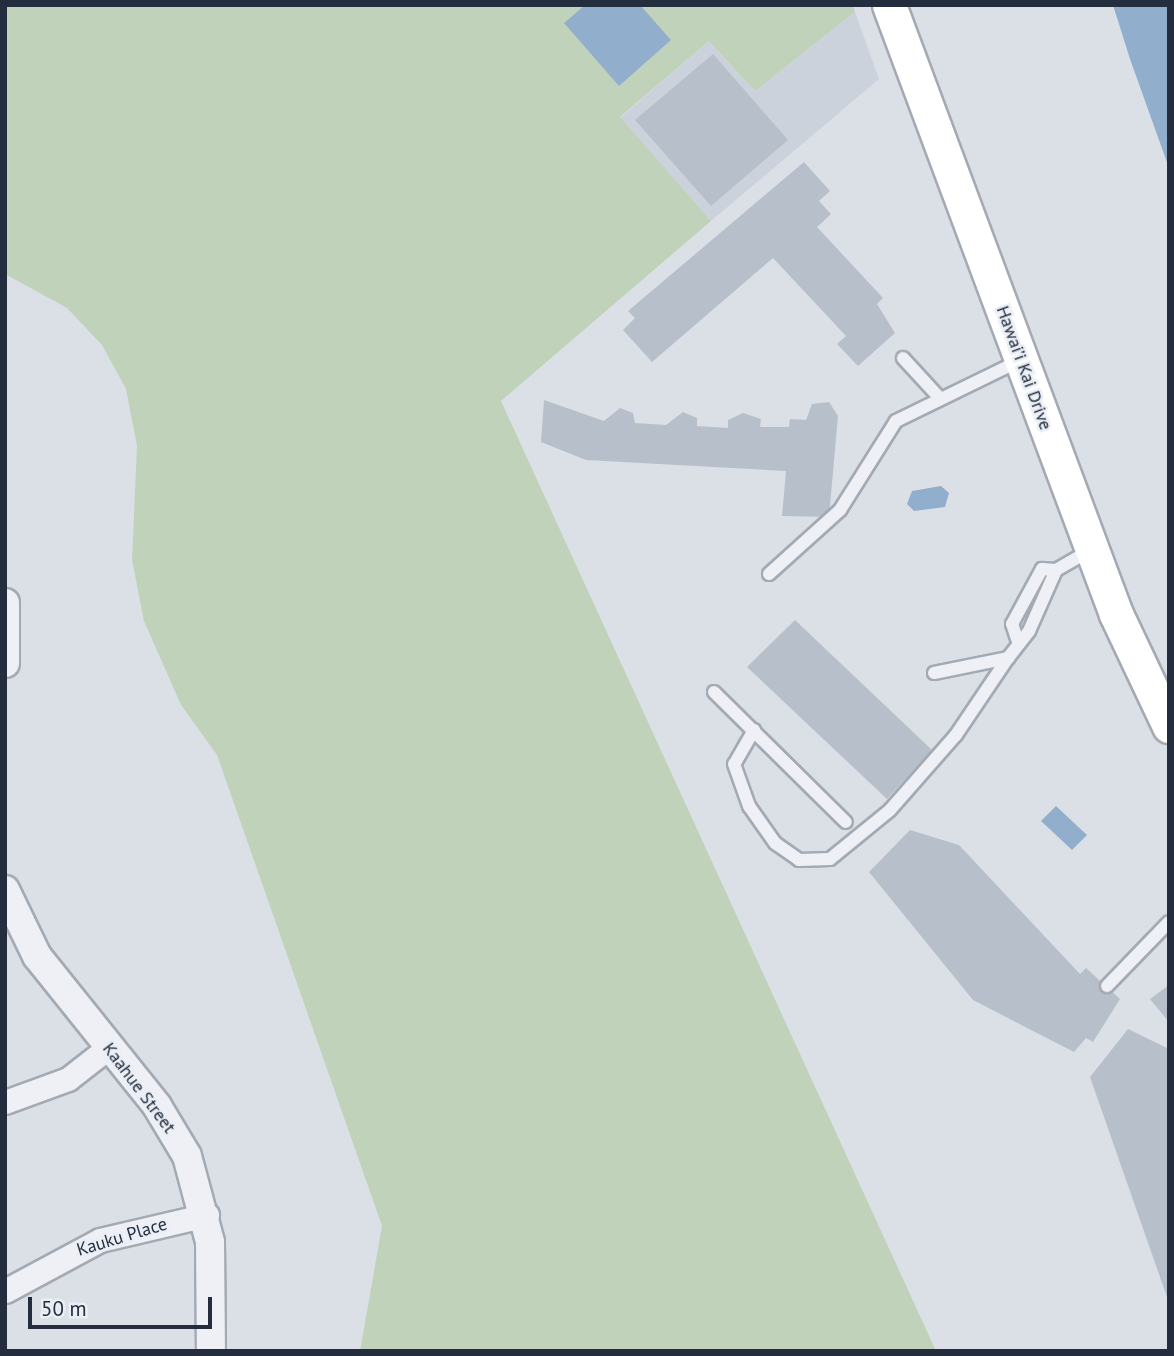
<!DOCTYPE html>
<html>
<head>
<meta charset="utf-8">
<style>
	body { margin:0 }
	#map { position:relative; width:1174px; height:1356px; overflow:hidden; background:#dbe0e7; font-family:"PT Sans",sans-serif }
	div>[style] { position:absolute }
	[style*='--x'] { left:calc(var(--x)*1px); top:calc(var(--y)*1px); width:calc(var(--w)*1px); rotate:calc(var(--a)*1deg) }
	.built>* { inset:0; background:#ccd2dc }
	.green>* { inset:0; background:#c1d2bb }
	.water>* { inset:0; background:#91aecc }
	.building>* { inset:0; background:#b7bfca }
	.roads { filter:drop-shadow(2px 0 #a4aab4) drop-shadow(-2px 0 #a4aab4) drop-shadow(0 2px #a4aab4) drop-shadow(0 -2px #a4aab4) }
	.service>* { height:12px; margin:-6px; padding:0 6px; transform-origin:6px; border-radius:6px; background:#eef0f5 }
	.minor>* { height:23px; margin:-11.5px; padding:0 11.5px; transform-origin:11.5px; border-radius:11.5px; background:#eef0f5 }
	.tertiary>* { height:28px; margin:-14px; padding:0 14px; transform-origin:14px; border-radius:14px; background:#eef0f5 }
	.secondary>* { height:33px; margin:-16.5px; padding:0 16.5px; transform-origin:16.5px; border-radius:16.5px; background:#fff }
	span { translate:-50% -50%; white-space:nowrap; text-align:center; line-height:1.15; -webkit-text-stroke:5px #eaeef5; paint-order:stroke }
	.street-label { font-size:18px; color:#232d3e }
	.frame { position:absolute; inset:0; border:7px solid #232d3e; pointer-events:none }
	.scale { position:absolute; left:28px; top:1297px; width:184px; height:32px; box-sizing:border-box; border:4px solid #232d3e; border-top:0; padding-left:9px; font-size:21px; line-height:24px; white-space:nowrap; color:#232d3e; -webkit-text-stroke:5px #eaeef5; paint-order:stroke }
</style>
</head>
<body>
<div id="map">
	<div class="built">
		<i style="clip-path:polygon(855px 12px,879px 79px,711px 221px,620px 118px,709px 41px,755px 91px)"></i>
	</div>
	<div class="green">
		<i style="clip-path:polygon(5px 5px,853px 5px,855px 12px,755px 91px,709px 41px,620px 117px,711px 221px,501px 401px,936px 1351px,360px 1351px,382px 1226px,217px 755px,181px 705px,144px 621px,132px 560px,137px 446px,126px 389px,102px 345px,67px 308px,5px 274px)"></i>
	</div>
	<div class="water">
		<i style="clip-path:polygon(585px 5px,640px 5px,671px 40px,619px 86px,564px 23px)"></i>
		<i style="clip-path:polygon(1113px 5px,1169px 5px,1169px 168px,1130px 59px)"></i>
		<i style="clip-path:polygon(941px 486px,949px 493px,945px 507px,914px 511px,907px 504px,912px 491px)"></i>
		<i style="clip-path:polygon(1056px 806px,1087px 835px,1072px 850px,1041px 821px)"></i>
	</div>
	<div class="building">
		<i style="clip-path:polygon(713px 54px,788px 140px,711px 206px,635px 120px)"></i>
		<i style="clip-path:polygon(804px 162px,830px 191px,819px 201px,831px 214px,817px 227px,883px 298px,877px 304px,895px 333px,858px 366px,837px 344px,846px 336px,773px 258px,652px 362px,623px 330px,635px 318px,628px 311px)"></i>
		<i style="clip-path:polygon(544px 400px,604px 421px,620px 408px,633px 413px,635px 423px,666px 425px,683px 412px,697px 418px,697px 426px,728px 428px,728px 420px,743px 413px,761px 419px,760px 427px,789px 427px,790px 419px,806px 420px,812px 404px,829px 402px,838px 416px,829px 517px,782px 516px,786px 471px,586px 460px,541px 442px)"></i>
		<i style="clip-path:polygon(795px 620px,932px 750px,887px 799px,747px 667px)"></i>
		<i style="clip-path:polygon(910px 830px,959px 845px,1080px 974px,1086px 968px,1120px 999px,1093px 1042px,1086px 1038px,1074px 1052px,973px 1000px,869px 872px)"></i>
		<i style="clip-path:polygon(1169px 985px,1169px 1022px,1150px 999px)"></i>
		<i style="clip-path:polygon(1128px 1029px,1169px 1049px,1168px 1300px,1090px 1077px)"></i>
	</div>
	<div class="roads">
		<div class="service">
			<i style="--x:903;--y:358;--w:52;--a:47.4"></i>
			<i style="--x:769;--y:574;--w:96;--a:-42"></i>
			<i style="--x:840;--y:510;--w:105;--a:-57.8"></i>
			<i style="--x:896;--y:421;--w:139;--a:-26"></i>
			<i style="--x:1017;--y:639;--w:16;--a:-108"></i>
			<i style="--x:1012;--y:624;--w:63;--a:-61.4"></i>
			<i style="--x:1042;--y:569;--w:14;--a:4"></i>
			<i style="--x:1056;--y:570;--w:39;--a:-30"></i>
			<i style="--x:934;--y:673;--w:76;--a:-11.5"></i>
			<i style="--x:1008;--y:658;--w:34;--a:-52"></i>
			<i style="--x:1029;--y:631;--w:67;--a:-66.1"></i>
			<i style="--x:714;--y:692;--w:185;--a:44.6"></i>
			<i style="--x:754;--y:730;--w:39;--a:120"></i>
			<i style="--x:734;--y:764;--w:45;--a:70.3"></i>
			<i style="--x:749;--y:806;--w:45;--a:54.9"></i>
			<i style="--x:775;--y:843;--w:29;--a:35"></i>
			<i style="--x:799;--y:860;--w:31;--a:-2"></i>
			<i style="--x:830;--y:859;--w:77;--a:-39.2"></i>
			<i style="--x:890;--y:810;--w:100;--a:-48.7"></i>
			<i style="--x:956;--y:735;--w:93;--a:-56"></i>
			<i style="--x:1107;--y:986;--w:89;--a:-45.9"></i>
		</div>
		<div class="minor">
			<i style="--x:5;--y:1102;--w:67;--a:-20.1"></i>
			<i style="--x:68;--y:1079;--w:52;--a:-38"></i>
			<i style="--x:5;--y:1291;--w:108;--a:-28.2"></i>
			<i style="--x:100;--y:1240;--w:110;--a:-13.2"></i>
		</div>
		<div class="tertiary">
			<i style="--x:5;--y:603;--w:60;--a:90"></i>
			<i style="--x:5;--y:890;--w:73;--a:64.1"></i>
			<i style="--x:37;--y:956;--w:192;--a:51.3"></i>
			<i style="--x:157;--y:1106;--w:58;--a:59"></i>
			<i style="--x:187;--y:1156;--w:89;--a:75"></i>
			<i style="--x:210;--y:1242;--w:109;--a:89.5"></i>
		</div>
		<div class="secondary">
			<i style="--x:889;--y:5;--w:650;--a:69.56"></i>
			<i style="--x:1116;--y:614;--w:124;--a:64.7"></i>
		</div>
	</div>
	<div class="street-label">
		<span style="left:1024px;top:368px;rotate:70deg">Hawai’i Kai Drive</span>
		<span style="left:139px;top:1088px;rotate:53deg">Kaahue Street</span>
		<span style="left:122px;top:1237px;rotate:-17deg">Kauku Place</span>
	</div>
	<div class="frame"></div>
	<div class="scale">50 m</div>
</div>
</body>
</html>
